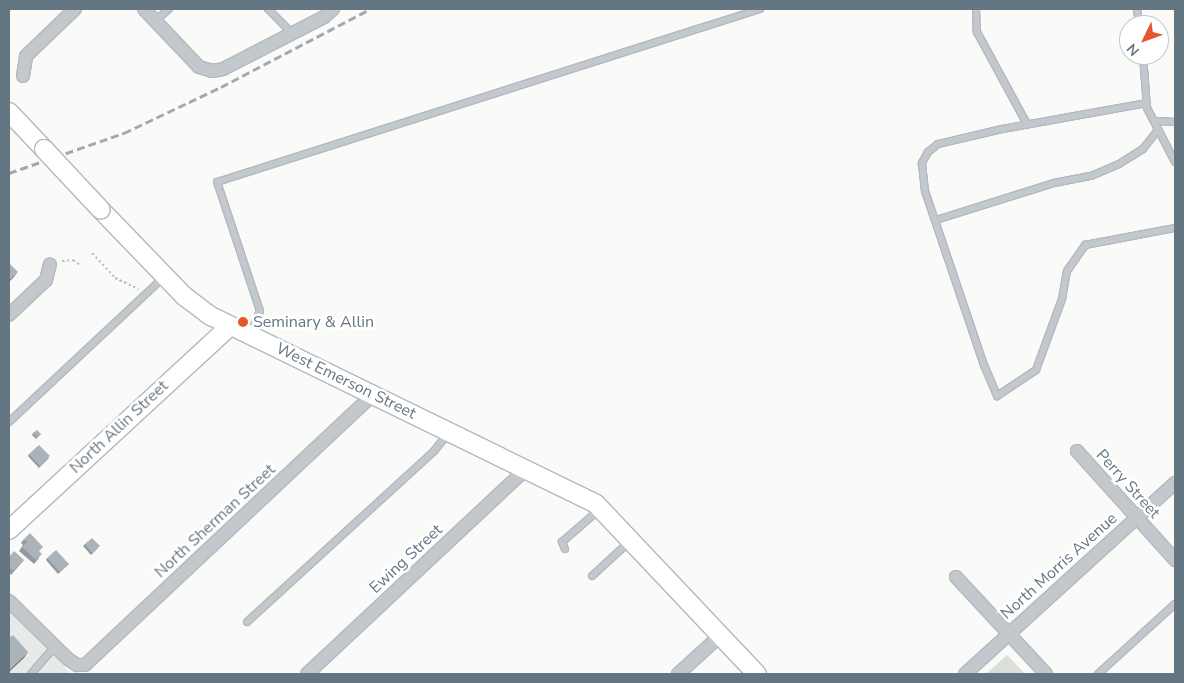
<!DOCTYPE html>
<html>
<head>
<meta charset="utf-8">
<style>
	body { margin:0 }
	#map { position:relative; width:1184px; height:683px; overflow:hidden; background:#fafaf8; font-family:"Nunito Sans",sans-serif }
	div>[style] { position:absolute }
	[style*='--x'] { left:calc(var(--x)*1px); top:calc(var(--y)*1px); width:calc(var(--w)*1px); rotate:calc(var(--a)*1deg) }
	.built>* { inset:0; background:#e8e9e9 }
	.green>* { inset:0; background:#dadfd7 }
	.path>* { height:2px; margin-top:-1px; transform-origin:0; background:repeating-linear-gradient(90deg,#bbbfc2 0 2.5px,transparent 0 5px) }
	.roads { filter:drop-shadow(1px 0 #b3babf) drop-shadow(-1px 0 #b3babf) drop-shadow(0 1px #b3babf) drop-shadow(0 -1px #b3babf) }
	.lane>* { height:6px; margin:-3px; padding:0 3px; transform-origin:3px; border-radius:3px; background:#c3c8cc }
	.street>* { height:12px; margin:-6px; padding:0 6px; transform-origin:6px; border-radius:6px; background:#c3c8cc }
	.secondary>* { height:18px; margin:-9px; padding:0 9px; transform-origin:9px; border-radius:9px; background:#fff }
	.rail>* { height:3px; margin-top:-1.5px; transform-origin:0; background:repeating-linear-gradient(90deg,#a2aab0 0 8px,transparent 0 12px) }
	.bridges { filter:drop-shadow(1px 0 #b3babf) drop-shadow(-1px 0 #b3babf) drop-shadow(0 1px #b3babf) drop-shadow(0 -1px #b3babf) }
	.secondary-bridge>* { height:18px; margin:-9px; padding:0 9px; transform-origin:9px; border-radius:9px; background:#fff }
	.wall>* { inset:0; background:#929a9f }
	.shaded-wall>* { inset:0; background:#777d82 }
	.building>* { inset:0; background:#aab3b9 }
	.dots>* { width:14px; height:14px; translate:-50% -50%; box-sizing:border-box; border:2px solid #fff; border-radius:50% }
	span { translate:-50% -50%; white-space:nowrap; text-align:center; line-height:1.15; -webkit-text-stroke:5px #fff; paint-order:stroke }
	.poi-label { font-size:16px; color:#657683 }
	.left { translate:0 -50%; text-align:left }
	.street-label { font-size:16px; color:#657683 }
	.frame { position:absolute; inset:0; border:10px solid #657683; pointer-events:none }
	.north { position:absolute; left:1119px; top:15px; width:50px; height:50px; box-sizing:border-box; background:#fff; border:1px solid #c1c8cd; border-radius:50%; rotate:228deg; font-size:14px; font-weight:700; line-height:20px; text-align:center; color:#657683 }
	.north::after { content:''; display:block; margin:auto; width:18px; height:22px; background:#e4572e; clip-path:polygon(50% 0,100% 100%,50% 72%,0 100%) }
</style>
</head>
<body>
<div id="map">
	<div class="built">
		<i style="clip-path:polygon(9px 611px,34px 633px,71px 674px,9px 674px)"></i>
	</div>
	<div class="green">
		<i style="clip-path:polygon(1007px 655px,1025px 674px,986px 674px)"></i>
	</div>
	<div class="path">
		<i style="--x:92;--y:253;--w:34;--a:47"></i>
		<i style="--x:115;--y:278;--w:26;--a:25"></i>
		<i style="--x:62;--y:261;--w:11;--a:-5"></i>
		<i style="--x:73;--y:260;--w:9;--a:36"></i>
	</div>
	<div class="roads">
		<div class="lane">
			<i style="--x:268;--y:9;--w:34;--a:45"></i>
			<i style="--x:976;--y:9;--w:23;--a:88"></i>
			<i style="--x:977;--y:32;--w:105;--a:61.5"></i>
			<i style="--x:1137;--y:9;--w:16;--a:83"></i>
			<i style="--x:155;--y:21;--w:18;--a:-41"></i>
			<i style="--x:1143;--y:55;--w:53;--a:85.7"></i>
			<i style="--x:1147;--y:108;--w:61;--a:62.6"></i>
			<i style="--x:1147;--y:103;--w:147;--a:169.8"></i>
			<i style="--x:1002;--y:129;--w:66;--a:166.8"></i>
			<i style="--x:938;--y:144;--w:13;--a:141"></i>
			<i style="--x:928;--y:152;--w:13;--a:119"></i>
			<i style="--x:922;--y:163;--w:28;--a:84"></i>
			<i style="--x:925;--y:191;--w:184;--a:71.3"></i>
			<i style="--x:984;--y:365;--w:34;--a:67"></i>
			<i style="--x:997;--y:396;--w:47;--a:-33.7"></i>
			<i style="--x:1036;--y:370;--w:76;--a:-69.9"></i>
			<i style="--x:1062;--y:299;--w:28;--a:-80"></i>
			<i style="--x:1067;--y:271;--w:32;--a:-55"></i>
			<i style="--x:1085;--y:245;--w:92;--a:-10.7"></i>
			<i style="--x:1156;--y:121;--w:19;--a:3"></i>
			<i style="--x:936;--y:220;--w:124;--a:-17.4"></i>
			<i style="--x:1054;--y:183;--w:38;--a:-11"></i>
			<i style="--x:1091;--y:176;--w:30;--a:-23"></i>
			<i style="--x:1119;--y:164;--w:28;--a:-32"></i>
			<i style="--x:1143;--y:149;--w:24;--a:-52"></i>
			<i style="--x:251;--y:334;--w:25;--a:-69"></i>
			<i style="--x:260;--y:311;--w:136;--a:-108.4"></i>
			<i style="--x:217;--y:182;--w:570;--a:-17.67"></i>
			<i style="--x:9;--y:422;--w:212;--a:-43.1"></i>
			<i style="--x:565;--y:549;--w:8;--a:-113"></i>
			<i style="--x:562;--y:542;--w:50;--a:-41"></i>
			<i style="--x:592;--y:576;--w:50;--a:-42.6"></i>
			<i style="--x:247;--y:622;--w:253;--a:-42.4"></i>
			<i style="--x:434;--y:451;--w:22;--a:-51"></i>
			<i style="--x:31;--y:674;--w:37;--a:-49"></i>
			<i style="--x:1098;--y:674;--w:104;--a:-42.3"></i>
		</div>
		<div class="street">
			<i style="--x:144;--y:9;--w:80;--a:46.5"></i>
			<i style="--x:199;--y:67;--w:14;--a:17"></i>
			<i style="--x:212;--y:71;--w:11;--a:-10"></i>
			<i style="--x:223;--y:69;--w:114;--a:-27.2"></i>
			<i style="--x:324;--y:17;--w:12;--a:-42"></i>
			<i style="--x:23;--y:76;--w:20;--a:-81"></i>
			<i style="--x:26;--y:56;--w:68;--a:-43.8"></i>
			<i style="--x:9;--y:315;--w:51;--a:-43.4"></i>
			<i style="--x:46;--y:280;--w:16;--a:-76"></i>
			<i style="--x:1077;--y:451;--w:147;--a:48"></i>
			<i style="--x:956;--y:577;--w:132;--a:47.1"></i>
			<i style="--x:9;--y:601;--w:83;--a:44.5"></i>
			<i style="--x:68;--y:659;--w:11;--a:34"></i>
			<i style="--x:77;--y:665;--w:8;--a:0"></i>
			<i style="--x:85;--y:665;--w:395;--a:-43.2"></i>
			<i style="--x:307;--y:674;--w:301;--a:-43.1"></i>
			<i style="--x:678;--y:674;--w:58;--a:-42.2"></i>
			<i style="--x:965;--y:674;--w:284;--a:-42.3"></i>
		</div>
		<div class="secondary">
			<i style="--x:9;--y:112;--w:51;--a:46.6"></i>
			<i style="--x:101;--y:210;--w:120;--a:46"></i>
			<i style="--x:184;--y:296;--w:34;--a:37"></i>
			<i style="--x:211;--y:316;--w:428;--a:26"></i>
			<i style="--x:596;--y:504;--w:234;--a:46.6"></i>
			<i style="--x:9;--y:530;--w:301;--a:-42.7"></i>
		</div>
	</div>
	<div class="rail">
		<i style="--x:9;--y:173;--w:122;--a:-19.2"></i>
		<i style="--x:124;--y:133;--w:107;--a:-25.4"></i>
		<i style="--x:221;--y:87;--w:168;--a:-27.6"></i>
	</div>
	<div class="bridges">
		<div class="secondary-bridge">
			<i style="--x:44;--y:149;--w:83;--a:46.9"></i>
		</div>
	</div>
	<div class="wall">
		<i style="clip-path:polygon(33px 433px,41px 434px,36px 439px,32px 435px)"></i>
		<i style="clip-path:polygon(29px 454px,49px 458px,39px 468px,28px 456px)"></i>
		<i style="clip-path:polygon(24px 539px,39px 551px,39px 558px,34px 564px,19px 551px,23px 545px,21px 543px)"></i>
		<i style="clip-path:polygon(85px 544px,98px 548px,91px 555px,83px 546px)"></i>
		<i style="clip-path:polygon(9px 557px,24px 560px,11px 575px,9px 573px)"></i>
		<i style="clip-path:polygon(47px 558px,69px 564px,58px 574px,46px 560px)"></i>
	</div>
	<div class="shaded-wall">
		<i style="clip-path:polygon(18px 272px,13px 278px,9px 282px,9px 280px)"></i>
		<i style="clip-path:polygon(28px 652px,24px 658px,9px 672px,9px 670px)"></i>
	</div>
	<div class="building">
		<i style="clip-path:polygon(9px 263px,18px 272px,9px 280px)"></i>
		<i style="clip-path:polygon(37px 430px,41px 434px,37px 437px,33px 433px)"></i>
		<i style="clip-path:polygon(39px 445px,50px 456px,40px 466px,29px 454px)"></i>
		<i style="clip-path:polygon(30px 533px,43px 547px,39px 551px,42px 554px,36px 560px,22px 547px,27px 542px,24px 539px)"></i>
		<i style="clip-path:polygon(92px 538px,100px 546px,92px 553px,85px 544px)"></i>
		<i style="clip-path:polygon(56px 550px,69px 564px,60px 572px,47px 558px)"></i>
		<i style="clip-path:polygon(14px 551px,24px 560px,13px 571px,9px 567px,9px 557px)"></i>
		<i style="clip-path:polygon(13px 635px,28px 652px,9px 670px,9px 638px)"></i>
	</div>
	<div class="dots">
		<i style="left:243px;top:322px;background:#e4572e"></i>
	</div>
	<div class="poi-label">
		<span class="left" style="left:253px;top:322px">Seminary &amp; Allin</span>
	</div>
	<div class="street-label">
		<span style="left:346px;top:381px;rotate:26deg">West Emerson Street</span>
		<span style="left:119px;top:427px;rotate:-43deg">North Allin Street</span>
		<span style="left:1128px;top:484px;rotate:48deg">Perry Street</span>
		<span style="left:215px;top:521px;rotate:-43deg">North Sherman Street</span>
		<span style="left:406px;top:559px;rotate:-43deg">Ewing Street</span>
		<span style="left:1059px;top:566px;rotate:-42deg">North Morris Avenue</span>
	</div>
	<div class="frame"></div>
	<div class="north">N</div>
</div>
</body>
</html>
